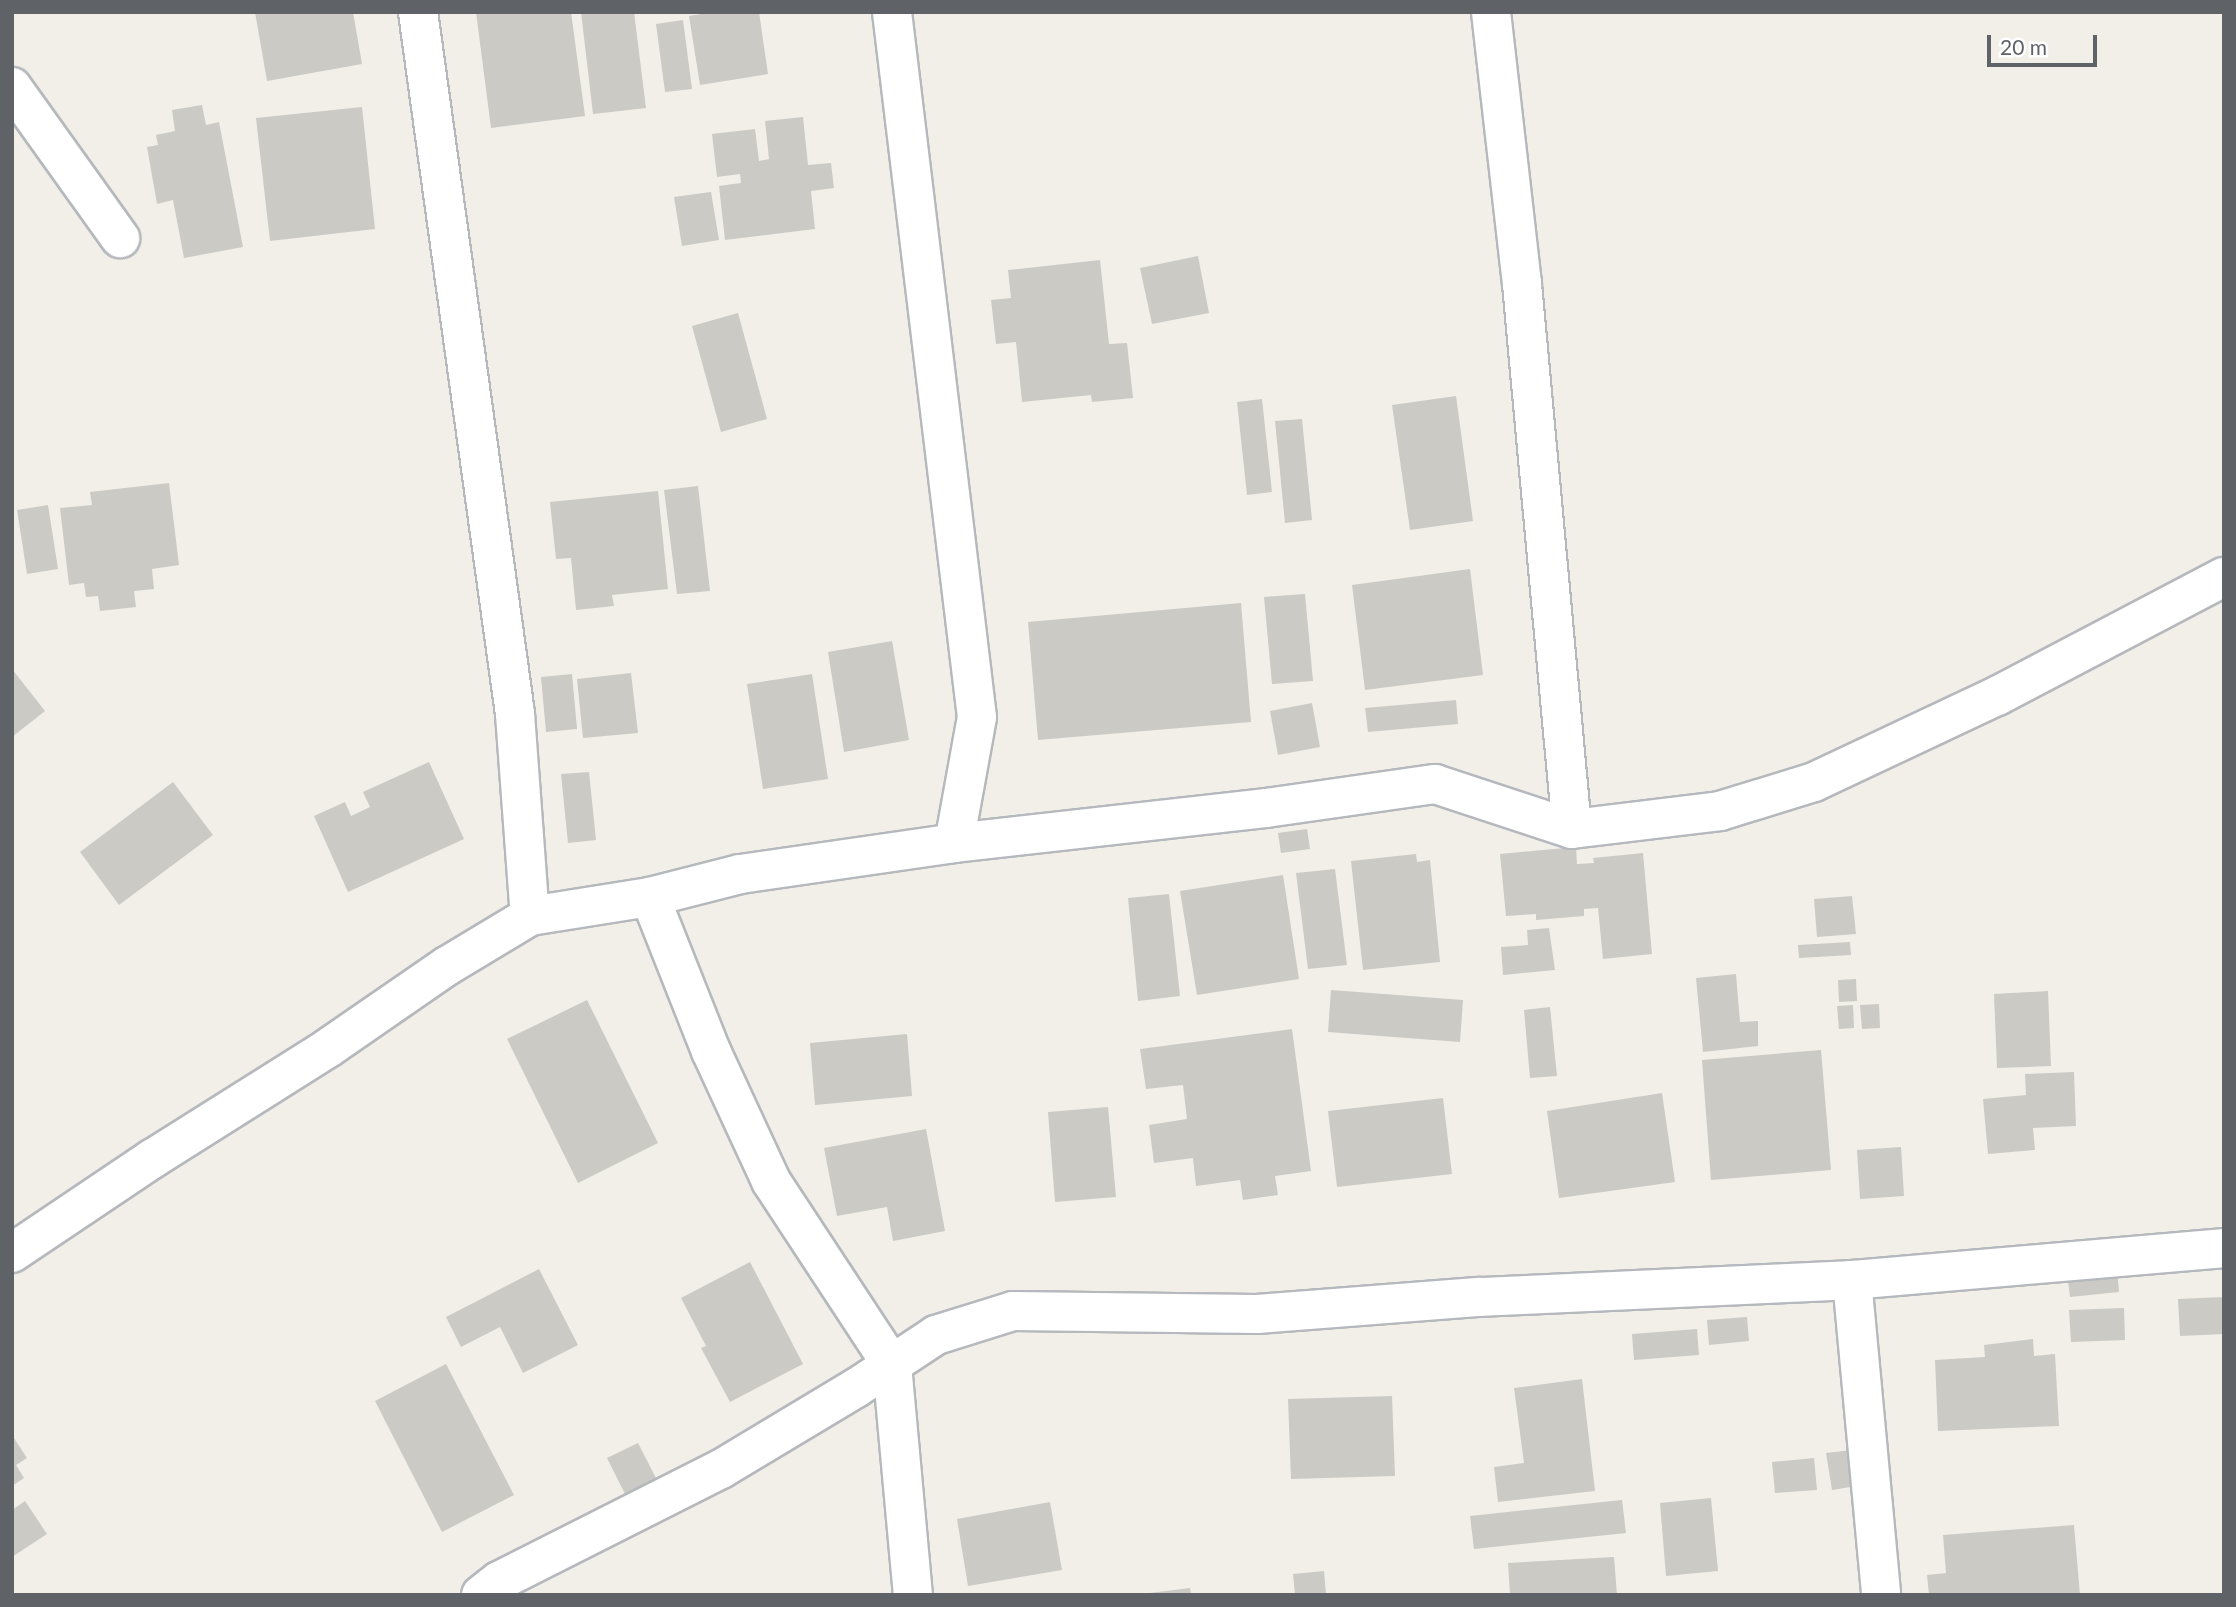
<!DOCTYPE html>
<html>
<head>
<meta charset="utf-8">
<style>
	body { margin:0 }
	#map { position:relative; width:2236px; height:1607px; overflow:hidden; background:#f1efe8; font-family:Lato,sans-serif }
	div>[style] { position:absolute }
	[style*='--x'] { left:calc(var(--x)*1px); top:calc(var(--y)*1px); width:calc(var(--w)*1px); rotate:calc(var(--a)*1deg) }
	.building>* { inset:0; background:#cccac5 }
	.roads { filter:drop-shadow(2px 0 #b5b8bc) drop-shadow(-2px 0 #b5b8bc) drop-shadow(0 2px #b5b8bc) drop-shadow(0 -2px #b5b8bc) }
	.minor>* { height:38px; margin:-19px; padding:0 19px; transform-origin:19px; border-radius:19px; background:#fff }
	span { translate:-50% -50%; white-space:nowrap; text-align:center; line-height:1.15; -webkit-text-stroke:6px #fff; paint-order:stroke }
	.frame { position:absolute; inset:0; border:14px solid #5f6368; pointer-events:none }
	.scale { position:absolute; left:1987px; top:35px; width:110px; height:32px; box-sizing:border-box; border:4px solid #5f6368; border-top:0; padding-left:9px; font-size:21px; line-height:24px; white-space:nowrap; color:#5f6368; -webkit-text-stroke:5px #fff; paint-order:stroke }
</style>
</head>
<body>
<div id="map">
	<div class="building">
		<i style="clip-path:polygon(255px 12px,353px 12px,362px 64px,267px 81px)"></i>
		<i style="clip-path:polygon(476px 12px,571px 12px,585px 116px,491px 128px)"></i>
		<i style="clip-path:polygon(581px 12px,634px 12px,646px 108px,593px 114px)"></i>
		<i style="clip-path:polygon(714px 12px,759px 12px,768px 74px,700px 85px,689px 16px)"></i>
		<i style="clip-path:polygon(683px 20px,692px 89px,665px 92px,656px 24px)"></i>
		<i style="clip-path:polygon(202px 105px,206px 125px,219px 122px,243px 247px,184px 258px,173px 200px,157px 204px,147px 147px,158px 145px,156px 135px,175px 131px,172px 110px)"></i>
		<i style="clip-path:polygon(362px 107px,375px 229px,270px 241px,256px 118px)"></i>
		<i style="clip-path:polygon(803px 117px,808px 165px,831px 163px,834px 188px,811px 191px,815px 229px,725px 240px,719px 186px,741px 183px,740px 174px,717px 177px,712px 134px,755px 129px,759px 161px,769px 159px,765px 121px)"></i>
		<i style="clip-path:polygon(711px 192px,719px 240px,682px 246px,674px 197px)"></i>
		<i style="clip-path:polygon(1198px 256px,1209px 313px,1152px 324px,1140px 268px)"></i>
		<i style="clip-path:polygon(1100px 260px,1109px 344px,1127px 343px,1133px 398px,1092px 402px,1091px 395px,1022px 402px,1016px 342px,996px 344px,991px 300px,1011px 298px,1008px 270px)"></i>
		<i style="clip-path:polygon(738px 313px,767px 419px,721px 432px,692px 326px)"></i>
		<i style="clip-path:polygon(1456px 396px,1473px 521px,1410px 530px,1392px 405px)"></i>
		<i style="clip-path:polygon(1262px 399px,1272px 492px,1247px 495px,1237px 402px)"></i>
		<i style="clip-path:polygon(1302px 419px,1312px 520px,1285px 523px,1275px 421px)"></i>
		<i style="clip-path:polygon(169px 483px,179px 565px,152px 569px,154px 589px,134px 591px,136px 607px,100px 611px,98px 596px,86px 597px,84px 583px,69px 585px,60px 508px,92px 505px,90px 492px)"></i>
		<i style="clip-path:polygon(698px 486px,710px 591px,677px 594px,664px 490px)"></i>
		<i style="clip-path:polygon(658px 491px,668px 589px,612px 595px,614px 606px,576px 610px,571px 558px,556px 559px,550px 502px)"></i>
		<i style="clip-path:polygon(48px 505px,58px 569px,27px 574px,17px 510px)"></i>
		<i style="clip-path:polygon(1470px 569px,1483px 675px,1365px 690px,1352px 585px)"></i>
		<i style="clip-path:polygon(1305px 594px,1313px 681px,1272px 684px,1264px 597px)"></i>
		<i style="clip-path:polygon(1241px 603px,1251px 722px,1038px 740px,1028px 622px)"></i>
		<i style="clip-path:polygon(892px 641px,909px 740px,844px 752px,828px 652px)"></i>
		<i style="clip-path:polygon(12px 669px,45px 711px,12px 737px)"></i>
		<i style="clip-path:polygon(631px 673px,638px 733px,583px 738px,577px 679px)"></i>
		<i style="clip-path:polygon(572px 674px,577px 729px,546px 732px,541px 677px)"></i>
		<i style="clip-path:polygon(812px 674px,828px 779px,763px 789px,747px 684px)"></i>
		<i style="clip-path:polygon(1456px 700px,1458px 724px,1368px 732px,1365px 708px)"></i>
		<i style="clip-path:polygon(1312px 703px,1320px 747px,1278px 755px,1270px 711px)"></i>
		<i style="clip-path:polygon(429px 762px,464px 839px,348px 892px,314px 816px,345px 802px,351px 816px,370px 807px,363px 792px)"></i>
		<i style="clip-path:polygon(589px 772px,596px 840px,568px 843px,561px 774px)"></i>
		<i style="clip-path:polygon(173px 782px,213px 835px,119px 905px,80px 852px)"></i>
		<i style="clip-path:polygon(1307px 829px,1310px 849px,1281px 853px,1278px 833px)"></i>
		<i style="clip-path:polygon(1576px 847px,1577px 864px,1594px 863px,1593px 858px,1643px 853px,1652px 954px,1603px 959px,1598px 908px,1584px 909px,1584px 916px,1536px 920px,1536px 914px,1506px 916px,1500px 854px)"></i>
		<i style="clip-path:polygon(1416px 854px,1417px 862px,1430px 860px,1440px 962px,1363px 970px,1351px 861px)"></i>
		<i style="clip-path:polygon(1335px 869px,1347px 965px,1308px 969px,1296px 873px)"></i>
		<i style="clip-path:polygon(1283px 875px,1299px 979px,1197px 995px,1180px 891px)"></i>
		<i style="clip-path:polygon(1169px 894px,1180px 996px,1138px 1001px,1128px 898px)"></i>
		<i style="clip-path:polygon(1852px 896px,1856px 934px,1817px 937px,1814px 899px)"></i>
		<i style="clip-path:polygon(1549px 928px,1555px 970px,1503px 975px,1501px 947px,1528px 945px,1527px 930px)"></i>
		<i style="clip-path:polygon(1850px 942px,1851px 955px,1799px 958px,1798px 945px)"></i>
		<i style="clip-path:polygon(1736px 974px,1740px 1022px,1758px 1021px,1758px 1046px,1703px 1052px,1696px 978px)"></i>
		<i style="clip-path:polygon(1856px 979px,1857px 1001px,1839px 1002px,1838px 980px)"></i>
		<i style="clip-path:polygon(1331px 990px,1463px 1000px,1460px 1042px,1328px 1032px)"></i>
		<i style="clip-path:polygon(2048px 991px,2051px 1066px,1997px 1068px,1994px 994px)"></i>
		<i style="clip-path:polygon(587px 1000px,658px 1143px,578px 1183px,507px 1039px)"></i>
		<i style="clip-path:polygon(1879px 1004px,1880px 1028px,1862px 1029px,1860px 1005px)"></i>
		<i style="clip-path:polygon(1853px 1005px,1854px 1028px,1839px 1029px,1837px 1006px)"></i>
		<i style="clip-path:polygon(1550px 1007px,1557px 1076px,1530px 1078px,1524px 1010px)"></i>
		<i style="clip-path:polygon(1292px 1029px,1311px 1171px,1275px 1176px,1278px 1195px,1243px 1200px,1240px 1180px,1196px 1186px,1193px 1158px,1154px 1163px,1149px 1125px,1187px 1119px,1183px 1085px,1146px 1089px,1140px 1049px)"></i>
		<i style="clip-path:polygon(907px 1034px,912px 1096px,815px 1105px,810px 1043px)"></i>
		<i style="clip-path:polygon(1821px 1050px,1831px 1170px,1711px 1180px,1702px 1060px)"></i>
		<i style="clip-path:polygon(2074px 1072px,2076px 1126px,2033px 1128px,2035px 1150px,1988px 1154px,1983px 1099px,2026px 1095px,2025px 1074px)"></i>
		<i style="clip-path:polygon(1662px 1093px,1675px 1182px,1559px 1198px,1547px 1111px)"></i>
		<i style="clip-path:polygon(1443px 1098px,1452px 1174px,1337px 1187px,1328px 1111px)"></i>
		<i style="clip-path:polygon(1108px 1107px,1116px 1197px,1055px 1202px,1048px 1112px)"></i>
		<i style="clip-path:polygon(926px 1129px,945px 1231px,893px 1241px,887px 1207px,837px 1216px,824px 1148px)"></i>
		<i style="clip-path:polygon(1901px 1147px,1904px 1196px,1860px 1199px,1857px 1150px)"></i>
		<i style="clip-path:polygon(750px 1262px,803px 1364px,730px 1402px,701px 1348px,706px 1346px,681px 1298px)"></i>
		<i style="clip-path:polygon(2117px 1268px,2119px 1292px,2070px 1297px,2067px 1273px)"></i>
		<i style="clip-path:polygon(539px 1269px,578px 1345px,523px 1373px,500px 1327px,461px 1347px,446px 1317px)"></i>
		<i style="clip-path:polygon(2224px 1297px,2224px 1334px,2180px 1336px,2178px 1299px)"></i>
		<i style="clip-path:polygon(2124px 1308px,2125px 1340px,2071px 1342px,2069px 1310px)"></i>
		<i style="clip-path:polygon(1747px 1317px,1749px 1341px,1709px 1345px,1707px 1320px)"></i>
		<i style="clip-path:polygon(1697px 1329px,1699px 1355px,1634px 1360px,1632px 1334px)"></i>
		<i style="clip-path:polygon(2033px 1339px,2034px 1356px,2055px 1354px,2059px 1426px,1938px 1431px,1935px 1360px,1985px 1357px,1984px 1345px)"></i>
		<i style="clip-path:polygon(446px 1364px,514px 1495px,442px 1532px,375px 1401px)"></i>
		<i style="clip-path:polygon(1582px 1379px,1595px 1491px,1498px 1502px,1494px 1467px,1524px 1463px,1514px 1388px)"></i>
		<i style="clip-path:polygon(1392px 1396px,1395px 1476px,1291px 1479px,1288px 1399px)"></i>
		<i style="clip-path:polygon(12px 1435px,27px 1458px,16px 1465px,24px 1478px,12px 1486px)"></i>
		<i style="clip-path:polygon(638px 1443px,658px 1482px,627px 1498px,607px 1458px)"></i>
		<i style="clip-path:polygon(1851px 1450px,1857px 1486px,1832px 1490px,1826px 1453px)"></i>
		<i style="clip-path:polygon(1814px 1458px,1817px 1490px,1775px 1493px,1772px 1462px)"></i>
		<i style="clip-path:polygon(1711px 1498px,1718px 1571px,1666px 1576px,1660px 1503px)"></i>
		<i style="clip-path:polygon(1622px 1500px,1626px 1533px,1474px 1549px,1470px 1516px)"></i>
		<i style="clip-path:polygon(25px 1501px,47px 1534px,12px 1557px,12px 1510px)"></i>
		<i style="clip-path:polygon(1050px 1502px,1062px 1570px,968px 1586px,957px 1519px)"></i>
		<i style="clip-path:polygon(2074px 1525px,2080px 1595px,1929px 1595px,1927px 1575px,1946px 1573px,1943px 1535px)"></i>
		<i style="clip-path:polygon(1614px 1557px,1617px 1595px,1510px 1595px,1508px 1563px)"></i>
		<i style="clip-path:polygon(1324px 1571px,1326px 1595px,1295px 1595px,1293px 1574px)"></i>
		<i style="clip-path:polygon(1190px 1588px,1191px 1595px,1150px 1595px,1150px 1593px)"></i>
	</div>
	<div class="roads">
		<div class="minor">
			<i style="--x:418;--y:12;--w:709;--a:82.13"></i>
			<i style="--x:515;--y:714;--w:203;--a:85.8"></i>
			<i style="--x:892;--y:12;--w:710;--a:83.13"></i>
			<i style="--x:977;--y:717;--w:128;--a:100.3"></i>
			<i style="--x:1491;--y:12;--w:274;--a:83.5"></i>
			<i style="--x:1522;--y:284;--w:547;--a:84.76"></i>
			<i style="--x:12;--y:87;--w:186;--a:54.4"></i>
			<i style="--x:650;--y:897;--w:166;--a:68.4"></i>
			<i style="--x:711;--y:1051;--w:143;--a:65.2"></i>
			<i style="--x:771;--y:1181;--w:220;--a:56.7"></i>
			<i style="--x:892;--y:1365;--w:231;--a:84.8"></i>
			<i style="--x:12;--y:1253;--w:169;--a:-33.9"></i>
			<i style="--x:152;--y:1159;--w:208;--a:-32.2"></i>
			<i style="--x:328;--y:1048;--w:145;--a:-34.6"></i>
			<i style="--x:447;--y:966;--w:97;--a:-31.1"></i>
			<i style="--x:530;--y:916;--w:121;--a:-9"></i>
			<i style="--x:650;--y:897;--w:93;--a:-14.3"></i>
			<i style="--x:740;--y:874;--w:216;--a:-8.2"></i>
			<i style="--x:954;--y:843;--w:314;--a:-6.4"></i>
			<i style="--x:1266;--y:808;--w:171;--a:-8.1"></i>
			<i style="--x:1435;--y:784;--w:144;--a:18.2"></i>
			<i style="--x:1572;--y:829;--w:149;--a:-6.9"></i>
			<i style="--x:1720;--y:811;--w:98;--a:-17.1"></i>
			<i style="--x:1814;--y:782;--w:202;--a:-25.2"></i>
			<i style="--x:1997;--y:696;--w:256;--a:-27.7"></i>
			<i style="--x:1852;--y:1280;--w:316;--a:84.7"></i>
			<i style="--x:481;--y:1595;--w:23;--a:-38"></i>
			<i style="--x:499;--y:1581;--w:249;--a:-26.8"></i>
			<i style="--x:721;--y:1469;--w:157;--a:-31"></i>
			<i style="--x:856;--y:1388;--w:96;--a:-33.5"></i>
			<i style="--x:936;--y:1335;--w:81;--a:-17.3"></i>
			<i style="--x:1013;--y:1311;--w:244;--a:0.7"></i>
			<i style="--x:1257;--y:1314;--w:224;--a:-4.4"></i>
			<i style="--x:1480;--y:1297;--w:372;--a:-2.6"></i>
			<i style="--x:1852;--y:1280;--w:373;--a:-4.9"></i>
		</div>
	</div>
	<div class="frame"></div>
	<div class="scale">20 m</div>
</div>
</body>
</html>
